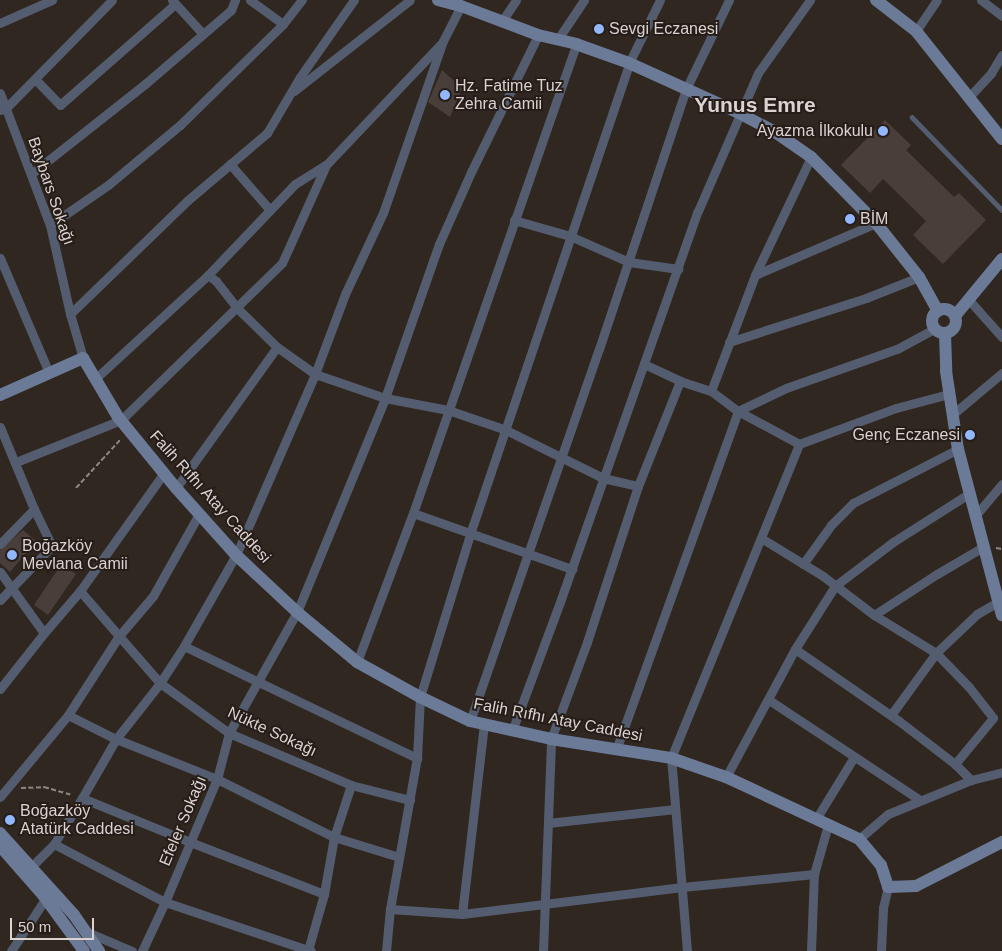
<!DOCTYPE html>
<html>
<head>
<meta charset="utf-8">
<style>
	body { margin:0 }
	#map { position:relative; width:1002px; height:951px; overflow:hidden; background:#302721; font-family:Helvetica,sans-serif }
	div>[style] { position:absolute }
	[style*='--x'] { left:calc(var(--x)*1px); top:calc(var(--y)*1px); width:calc(var(--w)*1px); rotate:calc(var(--a)*1deg) }
	.building>* { inset:0; background:#493e39 }
	.path>* { height:2px; margin-top:-1px; transform-origin:0; background:repeating-linear-gradient(90deg,#8d8581 0 5px,transparent 0 7.5px) }
	.lane>* { height:4.5px; margin:-2.25px; padding:0 2.25px; transform-origin:2.25px; border-radius:2.25px; background:#545d6f }
	.street>* { height:9px; margin:-4.5px; padding:0 4.5px; transform-origin:4.5px; border-radius:4.5px; background:#545d6f }
	.secondary>* { height:12px; margin:-6px; padding:0 6px; transform-origin:6px; border-radius:6px; background:#6b7a96 }
	.secondary>.ring { margin:-6px; padding:0; box-sizing:content-box; background:none; border:12px solid #6b7a96; border-radius:50% }
	.dots>* { width:14px; height:14px; translate:-50% -50%; box-sizing:border-box; border:2px solid #261d18; border-radius:50% }
	span { translate:-50% -50%; white-space:nowrap; text-align:center; line-height:1.15; -webkit-text-stroke:4px #261d18; paint-order:stroke }
	.poi-label { font-size:16px; color:#dad3d0 }
	.left { translate:0 -50%; text-align:left }
	.right { translate:-100% -50%; text-align:right }
	.street-label { font-size:16px; color:#dad3d0 }
	.district-label { font-size:21px; color:#dad3d0; font-weight:700 }
	.scale { position:absolute; left:10px; top:918px; width:84px; height:22px; box-sizing:border-box; border:2px solid #dad3d0; border-top:0; padding-left:6px; font-size:15px; line-height:18px; white-space:nowrap; color:#dad3d0; -webkit-text-stroke:4px #261d18; paint-order:stroke }
</style>
</head>
<body>
<div id="map">
	<div class="building">
		<i style="clip-path:polygon(442px 70px,462px 88px,450px 117px,428px 102px)"></i>
		<i style="clip-path:polygon(885px 120px,911px 145px,906px 150px,954px 197px,959px 193px,986px 220px,943px 264px,913px 235px,926px 221px,883px 179px,870px 193px,841px 165px)"></i>
		<i style="clip-path:polygon(23px 530px,36px 541px,10px 572px,0 563px,0 550px)"></i>
		<i style="clip-path:polygon(62px 563px,76px 574px,48px 615px,34px 605px)"></i>
	</div>
	<div class="path">
		<i style="--x:76;--y:488;--w:67;--a:-47.4"></i>
		<i style="--x:996;--y:548;--w:6;--a:9"></i>
		<i style="--x:21;--y:788;--w:23;--a:-2"></i>
		<i style="--x:44;--y:787;--w:29;--a:16"></i>
	</div>
	<div class="lane">
		<i style="--x:912;--y:117;--w:129;--a:45.9"></i>
	</div>
	<div class="street">
		<i style="--x:172;--y:0;--w:46;--a:47.6"></i>
		<i style="--x:250;--y:0;--w:41;--a:36"></i>
		<i style="--x:981;--y:0;--w:26;--a:37"></i>
		<i style="--x:502;--y:21;--w:25;--a:-56"></i>
		<i style="--x:0;--y:23;--w:57;--a:-23.9"></i>
		<i style="--x:916;--y:31;--w:37;--a:-56"></i>
		<i style="--x:558;--y:39;--w:47;--a:-56.3"></i>
		<i style="--x:35;--y:79;--w:36;--a:46"></i>
		<i style="--x:60;--y:105;--w:153;--a:-41.3"></i>
		<i style="--x:294;--y:91;--w:147;--a:-38.1"></i>
		<i style="--x:0;--y:93;--w:141;--a:69.3"></i>
		<i style="--x:50;--y:225;--w:91;--a:77.3"></i>
		<i style="--x:70;--y:314;--w:46;--a:73.5"></i>
		<i style="--x:968;--y:98;--w:34;--a:-47"></i>
		<i style="--x:991;--y:73;--w:21;--a:-59"></i>
		<i style="--x:0;--y:110;--w:6;--a:-18"></i>
		<i style="--x:6;--y:108;--w:151;--a:-45.5"></i>
		<i style="--x:230;--y:164;--w:61;--a:49"></i>
		<i style="--x:31;--y:174;--w:145;--a:-38.3"></i>
		<i style="--x:145;--y:84;--w:113;--a:-40.7"></i>
		<i style="--x:231;--y:10;--w:11;--a:-68"></i>
		<i style="--x:514;--y:220;--w:58;--a:15.9"></i>
		<i style="--x:570;--y:236;--w:64;--a:23.8"></i>
		<i style="--x:629;--y:262;--w:50;--a:8"></i>
		<i style="--x:50;--y:225;--w:70;--a:-34.6"></i>
		<i style="--x:108;--y:185;--w:94;--a:-39.8"></i>
		<i style="--x:180;--y:125;--w:144;--a:-44.4"></i>
		<i style="--x:283;--y:24;--w:31;--a:-52"></i>
		<i style="--x:0;--y:258;--w:125;--a:66.9"></i>
		<i style="--x:208;--y:275;--w:10;--a:37"></i>
		<i style="--x:216;--y:281;--w:34;--a:52"></i>
		<i style="--x:237;--y:308;--w:56;--a:44.3"></i>
		<i style="--x:277;--y:347;--w:47;--a:35.4"></i>
		<i style="--x:315;--y:374;--w:74;--a:18.9"></i>
		<i style="--x:385;--y:398;--w:64;--a:10.8"></i>
		<i style="--x:448;--y:410;--w:61;--a:19"></i>
		<i style="--x:506;--y:430;--w:108;--a:26.3"></i>
		<i style="--x:603;--y:478;--w:36;--a:13"></i>
		<i style="--x:755;--y:275;--w:132;--a:-23.3"></i>
		<i style="--x:968;--y:299;--w:51;--a:48.2"></i>
		<i style="--x:70;--y:314;--w:164;--a:-44"></i>
		<i style="--x:188;--y:200;--w:104;--a:-40.3"></i>
		<i style="--x:267;--y:133;--w:65;--a:-59.5"></i>
		<i style="--x:300;--y:77;--w:94;--a:-55"></i>
		<i style="--x:729;--y:342;--w:144;--a:-17.8"></i>
		<i style="--x:866;--y:298;--w:57;--a:-21.6"></i>
		<i style="--x:644;--y:364;--w:40;--a:25"></i>
		<i style="--x:680;--y:381;--w:33;--a:18"></i>
		<i style="--x:711;--y:391;--w:34;--a:37"></i>
		<i style="--x:738;--y:411;--w:69;--a:28.4"></i>
		<i style="--x:95;--y:379;--w:154;--a:-42.6"></i>
		<i style="--x:208;--y:275;--w:126;--a:-46.3"></i>
		<i style="--x:295;--y:184;--w:36;--a:-32"></i>
		<i style="--x:326;--y:165;--w:167;--a:-46.5"></i>
		<i style="--x:711;--y:391;--w:124;--a:-69.2"></i>
		<i style="--x:755;--y:275;--w:131;--a:-64.6"></i>
		<i style="--x:953;--y:414;--w:64;--a:-39.9"></i>
		<i style="--x:0;--y:427;--w:89;--a:67.5"></i>
		<i style="--x:34;--y:509;--w:41;--a:64.1"></i>
		<i style="--x:52;--y:546;--w:75;--a:133.9"></i>
		<i style="--x:16;--y:462;--w:113;--a:-21.8"></i>
		<i style="--x:121;--y:420;--w:225;--a:-44.3"></i>
		<i style="--x:282;--y:263;--w:107;--a:-65.8"></i>
		<i style="--x:176;--y:488;--w:173;--a:-54.4"></i>
		<i style="--x:413;--y:513;--w:169;--a:19.4"></i>
		<i style="--x:199;--y:514;--w:94;--a:119.3"></i>
		<i style="--x:153;--y:596;--w:52;--a:130.4"></i>
		<i style="--x:119;--y:636;--w:62;--a:48.9"></i>
		<i style="--x:160;--y:683;--w:85;--a:35.9"></i>
		<i style="--x:229;--y:733;--w:133;--a:23.1"></i>
		<i style="--x:351;--y:785;--w:61;--a:14.3"></i>
		<i style="--x:975;--y:516;--w:42;--a:-49.8"></i>
		<i style="--x:761;--y:538;--w:73;--a:31.5"></i>
		<i style="--x:823;--y:576;--w:64;--a:37.4"></i>
		<i style="--x:874;--y:615;--w:73;--a:31.5"></i>
		<i style="--x:936;--y:653;--w:47;--a:45.9"></i>
		<i style="--x:969;--y:687;--w:39;--a:52"></i>
		<i style="--x:993;--y:718;--w:60;--a:129.6"></i>
		<i style="--x:0;--y:544;--w:49;--a:-45.8"></i>
		<i style="--x:803;--y:564;--w:48;--a:-54.3"></i>
		<i style="--x:831;--y:525;--w:31;--a:-45"></i>
		<i style="--x:853;--y:503;--w:118;--a:-27.2"></i>
		<i style="--x:0;--y:572;--w:75;--a:54.2"></i>
		<i style="--x:874;--y:615;--w:75;--a:-33.1"></i>
		<i style="--x:937;--y:574;--w:53;--a:-30.4"></i>
		<i style="--x:184;--y:646;--w:105;--a:-60.3"></i>
		<i style="--x:236;--y:555;--w:197;--a:-66.4"></i>
		<i style="--x:315;--y:374;--w:85;--a:-69.4"></i>
		<i style="--x:345;--y:294;--w:89;--a:-64.9"></i>
		<i style="--x:383;--y:213;--w:182;--a:-70.8"></i>
		<i style="--x:443;--y:41;--w:39;--a:-63"></i>
		<i style="--x:795;--y:649;--w:126;--a:34.7"></i>
		<i style="--x:899;--y:721;--w:71;--a:37.5"></i>
		<i style="--x:955;--y:764;--w:23;--a:45"></i>
		<i style="--x:357;--y:662;--w:159;--a:-69.4"></i>
		<i style="--x:413;--y:513;--w:497;--a:-70.8"></i>
		<i style="--x:0;--y:689;--w:71;--a:-51.8"></i>
		<i style="--x:44;--y:633;--w:55;--a:-49.4"></i>
		<i style="--x:769;--y:700;--w:181;--a:33.5"></i>
		<i style="--x:68;--y:715;--w:54;--a:26.6"></i>
		<i style="--x:116;--y:739;--w:71;--a:-51.8"></i>
		<i style="--x:160;--y:683;--w:44;--a:-57"></i>
		<i style="--x:184;--y:646;--w:259;--a:25.7"></i>
		<i style="--x:891;--y:715;--w:77;--a:-54"></i>
		<i style="--x:936;--y:653;--w:57;--a:-43.6"></i>
		<i style="--x:977;--y:614;--w:24;--a:-30"></i>
		<i style="--x:470;--y:721;--w:394;--a:-70.9"></i>
		<i style="--x:599;--y:349;--w:274;--a:-71.5"></i>
		<i style="--x:686;--y:89;--w:99;--a:-64.2"></i>
		<i style="--x:512;--y:731;--w:141;--a:-69.6"></i>
		<i style="--x:561;--y:599;--w:411;--a:-70.6"></i>
		<i style="--x:698;--y:211;--w:150;--a:-66.5"></i>
		<i style="--x:758;--y:73;--w:90;--a:-54.5"></i>
		<i style="--x:616;--y:750;--w:360;--a:-70.2"></i>
		<i style="--x:738;--y:411;--w:53;--a:-25.6"></i>
		<i style="--x:786;--y:388;--w:118;--a:-19.4"></i>
		<i style="--x:897;--y:349;--w:42;--a:-28.4"></i>
		<i style="--x:726;--y:777;--w:145;--a:-61.7"></i>
		<i style="--x:795;--y:649;--w:75;--a:-57.6"></i>
		<i style="--x:835;--y:586;--w:73;--a:-37.2"></i>
		<i style="--x:893;--y:542;--w:91;--a:-32.5"></i>
		<i style="--x:351;--y:785;--w:55;--a:108.1"></i>
		<i style="--x:334;--y:837;--w:68;--a:17.1"></i>
		<i style="--x:0;--y:797;--w:107;--a:-50.3"></i>
		<i style="--x:68;--y:715;--w:94;--a:-57.2"></i>
		<i style="--x:119;--y:636;--w:60;--a:-130.9"></i>
		<i style="--x:80;--y:591;--w:145;--a:-54.6"></i>
		<i style="--x:82;--y:798;--w:68;--a:-60"></i>
		<i style="--x:116;--y:739;--w:109;--a:21.6"></i>
		<i style="--x:217;--y:779;--w:131;--a:26.4"></i>
		<i style="--x:334;--y:837;--w:58;--a:100"></i>
		<i style="--x:816;--y:819;--w:73;--a:-58.5"></i>
		<i style="--x:548;--y:823;--w:128;--a:-6.3"></i>
		<i style="--x:859;--y:839;--w:38;--a:-41"></i>
		<i style="--x:888;--y:814;--w:90;--a:-22.3"></i>
		<i style="--x:971;--y:780;--w:32;--a:-14"></i>
		<i style="--x:54;--y:844;--w:54;--a:-58.7"></i>
		<i style="--x:82;--y:798;--w:117;--a:22.2"></i>
		<i style="--x:190;--y:842;--w:144;--a:21.2"></i>
		<i style="--x:324;--y:894;--w:58;--a:105.9"></i>
		<i style="--x:32;--y:866;--w:31;--a:-45"></i>
		<i style="--x:54;--y:844;--w:125;--a:27.6"></i>
		<i style="--x:165;--y:902;--w:134;--a:-67.1"></i>
		<i style="--x:217;--y:779;--w:48;--a:-75.4"></i>
		<i style="--x:229;--y:733;--w:139;--a:-60.7"></i>
		<i style="--x:297;--y:612;--w:231;--a:-67.6"></i>
		<i style="--x:385;--y:398;--w:163;--a:-70.7"></i>
		<i style="--x:439;--y:244;--w:81;--a:-66"></i>
		<i style="--x:472;--y:170;--w:150;--a:-63.9"></i>
		<i style="--x:390;--y:909;--w:72;--a:4"></i>
		<i style="--x:462;--y:914;--w:222;--a:-7"></i>
		<i style="--x:682;--y:887;--w:133;--a:-5.6"></i>
		<i style="--x:462;--y:914;--w:190;--a:-83.4"></i>
		<i style="--x:87;--y:932;--w:49;--a:22.9"></i>
		<i style="--x:11;--y:951;--w:64;--a:-56.6"></i>
		<i style="--x:142;--y:951;--w:54;--a:-64.9"></i>
		<i style="--x:165;--y:902;--w:154;--a:18.6"></i>
		<i style="--x:386;--y:951;--w:42;--a:-84.6"></i>
		<i style="--x:390;--y:909;--w:153;--a:-79.9"></i>
		<i style="--x:417;--y:758;--w:61;--a:-87.2"></i>
		<i style="--x:420;--y:697;--w:170;--a:-72.9"></i>
		<i style="--x:470;--y:534;--w:497;--a:-71.3"></i>
		<i style="--x:629;--y:63;--w:70;--a:-63.8"></i>
		<i style="--x:543;--y:951;--w:212;--a:-87.8"></i>
		<i style="--x:551;--y:739;--w:103;--a:-69.6"></i>
		<i style="--x:587;--y:642;--w:164;--a:-71.9"></i>
		<i style="--x:638;--y:486;--w:113;--a:-68.2"></i>
		<i style="--x:687;--y:951;--w:194;--a:-94.7"></i>
		<i style="--x:671;--y:758;--w:339;--a:-67.8"></i>
		<i style="--x:799;--y:444;--w:103;--a:-20.4"></i>
		<i style="--x:896;--y:408;--w:55;--a:-14.8"></i>
		<i style="--x:811;--y:951;--w:77;--a:-87.8"></i>
		<i style="--x:814;--y:874;--w:51;--a:-74.1"></i>
		<i style="--x:881;--y:951;--w:43;--a:-87.3"></i>
		<i style="--x:883;--y:908;--w:22;--a:-77"></i>
	</div>
	<div class="secondary">
		<i style="--x:438;--y:0;--w:24;--a:15"></i>
		<i style="--x:461;--y:6;--w:82;--a:20.6"></i>
		<i style="--x:538;--y:35;--w:39;--a:13"></i>
		<i style="--x:576;--y:44;--w:56;--a:19.7"></i>
		<i style="--x:629;--y:63;--w:121;--a:24.4"></i>
		<i style="--x:739;--y:113;--w:41;--a:27.8"></i>
		<i style="--x:775;--y:132;--w:44;--a:34.8"></i>
		<i style="--x:811;--y:157;--w:93;--a:45.4"></i>
		<i style="--x:876;--y:223;--w:69;--a:51.5"></i>
		<i style="--x:919;--y:277;--w:39;--a:61"></i>
		<i style="--x:876;--y:0;--w:51;--a:37.8"></i>
		<i style="--x:916;--y:31;--w:138;--a:51.5"></i>
		<i class="ring" style="left:932px;top:309px;width:12px;height:12px"></i>
		<i style="--x:955;--y:316;--w:74;--a:-50.5"></i>
		<i style="--x:945;--y:334;--w:37;--a:88"></i>
		<i style="--x:946;--y:371;--w:79;--a:81.3"></i>
		<i style="--x:958;--y:449;--w:172;--a:75.2"></i>
		<i style="--x:0;--y:395;--w:91;--a:-24"></i>
		<i style="--x:83;--y:358;--w:69;--a:59.3"></i>
		<i style="--x:118;--y:417;--w:92;--a:50.8"></i>
		<i style="--x:176;--y:488;--w:90;--a:48.2"></i>
		<i style="--x:236;--y:555;--w:83;--a:43.1"></i>
		<i style="--x:297;--y:612;--w:78;--a:39.8"></i>
		<i style="--x:357;--y:662;--w:72;--a:29.1"></i>
		<i style="--x:420;--y:697;--w:55;--a:25.6"></i>
		<i style="--x:470;--y:721;--w:83;--a:12.5"></i>
		<i style="--x:551;--y:739;--w:121;--a:9"></i>
		<i style="--x:671;--y:758;--w:58;--a:19.1"></i>
		<i style="--x:726;--y:777;--w:147;--a:25"></i>
		<i style="--x:859;--y:839;--w:34;--a:50"></i>
		<i style="--x:881;--y:865;--w:23;--a:72"></i>
		<i style="--x:888;--y:887;--w:28;--a:-2"></i>
		<i style="--x:916;--y:886;--w:97;--a:-27.1"></i>
		<i style="--x:0;--y:833;--w:110;--a:47.9"></i>
		<i style="--x:74;--y:915;--w:44;--a:55.2"></i>
		<i style="--x:0;--y:846;--w:65;--a:48.7"></i>
		<i style="--x:43;--y:895;--w:69;--a:53.8"></i>
	</div>
	<div class="dots">
		<i style="left:599px;top:29px;background:#93b7fd"></i>
		<i style="left:445px;top:95px;background:#93b7fd"></i>
		<i style="left:883px;top:131px;background:#93b7fd"></i>
		<i style="left:850px;top:219px;background:#93b7fd"></i>
		<i style="left:970px;top:435px;background:#93b7fd"></i>
		<i style="left:12px;top:555px;background:#93b7fd"></i>
		<i style="left:10px;top:820px;background:#93b7fd"></i>
	</div>
	<div class="poi-label">
		<span class="left" style="left:609px;top:29px">Sevgi Eczanesi</span>
		<span class="left" style="left:455px;top:95px">Hz. Fatime Tuz<br>Zehra Camii</span>
		<span class="right" style="left:873px;top:131px">Ayazma İlkokulu</span>
		<span class="left" style="left:860px;top:219px">BİM</span>
		<span class="right" style="left:960px;top:435px">Genç Eczanesi</span>
		<span class="left" style="left:22px;top:555px">Boğazköy<br>Mevlana Camii</span>
		<span class="left" style="left:20px;top:820px">Boğazköy<br>Atatürk Caddesi</span>
	</div>
	<div class="street-label">
		<span style="left:51px;top:191px;rotate:71deg">Baybars Sokağı</span>
		<span style="left:210px;top:497px;rotate:48deg">Falih Rıfhı Atay Caddesi</span>
		<span style="left:558px;top:720px;rotate:11deg">Falih Rıfhı Atay Caddesi</span>
		<span style="left:272px;top:732px;rotate:25deg">Nükte Sokağı</span>
		<span style="left:183px;top:821px;rotate:-67deg">Efeler Sokağı</span>
	</div>
	<div class="district-label">
		<span style="left:755px;top:105px">Yunus Emre</span>
	</div>
	<div class="scale">50 m</div>
</div>
</body>
</html>
